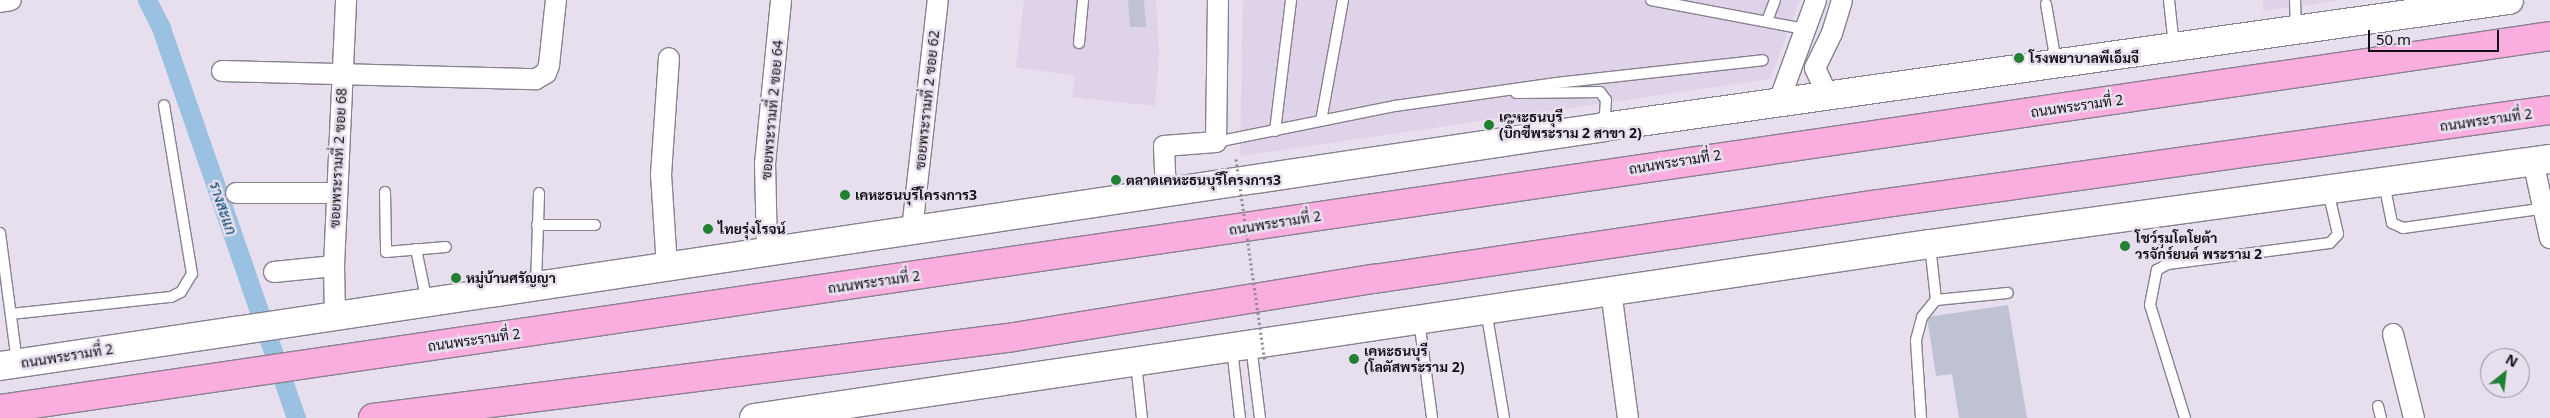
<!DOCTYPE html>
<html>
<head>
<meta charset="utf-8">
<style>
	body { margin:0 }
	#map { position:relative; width:2550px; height:418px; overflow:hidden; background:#e7dfee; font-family:"Noto Sans",Sarabun,sans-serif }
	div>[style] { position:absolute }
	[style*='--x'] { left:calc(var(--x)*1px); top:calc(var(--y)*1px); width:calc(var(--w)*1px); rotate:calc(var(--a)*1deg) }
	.built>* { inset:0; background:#ded3e9 }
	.canal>* { height:19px; margin:-9.5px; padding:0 9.5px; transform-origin:9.5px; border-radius:9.5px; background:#9ac1e2 }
	.building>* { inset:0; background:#bfc2d2 }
	.roads { filter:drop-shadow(1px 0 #88818f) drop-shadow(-1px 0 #88818f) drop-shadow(0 1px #88818f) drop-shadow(0 -1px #88818f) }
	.lane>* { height:10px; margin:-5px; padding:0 5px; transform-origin:5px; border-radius:5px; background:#fff }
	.street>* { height:20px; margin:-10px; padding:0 10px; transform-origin:10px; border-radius:10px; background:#fff }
	.secondary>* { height:28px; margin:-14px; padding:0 14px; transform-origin:14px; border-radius:14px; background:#fff }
	.highway>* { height:28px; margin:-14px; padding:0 14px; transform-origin:14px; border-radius:14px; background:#faaddf }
	.path-bridge>* { height:3px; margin-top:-1.5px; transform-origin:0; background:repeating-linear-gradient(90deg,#8d8792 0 2.5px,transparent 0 5px) }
	.dots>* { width:14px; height:14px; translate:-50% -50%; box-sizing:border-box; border:2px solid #e7dfee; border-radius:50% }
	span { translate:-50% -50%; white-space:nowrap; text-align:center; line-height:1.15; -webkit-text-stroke:5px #e7dfee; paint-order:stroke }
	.poi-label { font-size:14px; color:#131015; font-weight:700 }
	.left { translate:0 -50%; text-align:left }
	.street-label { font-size:14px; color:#131015 }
	.water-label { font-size:15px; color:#014770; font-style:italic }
	.north { position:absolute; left:2480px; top:348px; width:50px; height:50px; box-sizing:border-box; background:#e7dfee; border:1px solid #928c97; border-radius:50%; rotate:29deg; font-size:14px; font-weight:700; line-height:20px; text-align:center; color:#131015 }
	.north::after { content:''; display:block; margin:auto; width:18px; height:22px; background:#228032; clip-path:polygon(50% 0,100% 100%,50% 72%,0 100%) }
	.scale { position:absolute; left:2368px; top:30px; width:131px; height:22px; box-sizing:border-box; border:2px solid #131015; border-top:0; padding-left:6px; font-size:15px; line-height:18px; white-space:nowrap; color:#131015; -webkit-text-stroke:4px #e7dfee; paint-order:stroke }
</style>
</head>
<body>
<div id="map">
	<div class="built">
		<i style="clip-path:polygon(1024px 0,1156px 0,1159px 52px,1155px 106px,1072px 97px,1075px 76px,1016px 67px)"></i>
		<i style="clip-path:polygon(1243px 0,1800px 0,1770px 79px,1240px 156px)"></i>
		<i style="clip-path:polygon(2263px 0,2343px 0,2263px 11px)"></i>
	</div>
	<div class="canal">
		<i style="--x:147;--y:0;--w:31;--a:63"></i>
		<i style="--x:161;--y:28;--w:413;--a:70.9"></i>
	</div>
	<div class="building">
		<i style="clip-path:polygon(1128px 0,1144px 0,1146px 27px,1130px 27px)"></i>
		<i style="clip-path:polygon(2008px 305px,2027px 418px,1959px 418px,1952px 374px,1936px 376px,1927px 317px)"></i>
	</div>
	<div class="roads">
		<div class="lane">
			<i style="--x:1651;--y:0;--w:156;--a:10.7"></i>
			<i style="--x:2169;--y:0;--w:46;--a:83.8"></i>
			<i style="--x:2295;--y:0;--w:28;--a:88"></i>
			<i style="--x:2046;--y:4;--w:59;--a:80.2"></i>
			<i style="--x:1767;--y:21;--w:22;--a:-69"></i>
			<i style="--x:1079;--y:43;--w:43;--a:-84.7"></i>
			<i style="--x:1516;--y:93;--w:84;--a:-0.7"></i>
			<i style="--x:1600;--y:92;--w:10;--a:53"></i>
			<i style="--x:1606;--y:100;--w:26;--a:94"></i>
			<i style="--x:1321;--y:121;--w:123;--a:-79.7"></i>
			<i style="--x:1275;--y:131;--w:132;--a:-83"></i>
			<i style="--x:1216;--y:142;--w:183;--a:-11.4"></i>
			<i style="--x:1395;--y:106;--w:163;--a:-8.1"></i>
			<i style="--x:1556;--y:83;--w:208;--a:-6.3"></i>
			<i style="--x:2384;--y:183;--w:41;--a:78.7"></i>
			<i style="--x:2392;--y:223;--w:12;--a:24"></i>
			<i style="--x:2403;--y:228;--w:145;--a:-7.9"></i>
			<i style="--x:385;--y:192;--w:60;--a:89"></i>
			<i style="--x:386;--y:252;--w:60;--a:-4.8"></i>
			<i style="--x:537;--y:225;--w:58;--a:0"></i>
			<i style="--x:0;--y:233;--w:131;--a:82.5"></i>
			<i style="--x:416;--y:249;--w:54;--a:78.3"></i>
			<i style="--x:536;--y:285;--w:92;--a:-88.1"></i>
			<i style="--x:1936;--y:300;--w:72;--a:-5.6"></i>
			<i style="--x:1486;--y:310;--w:109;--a:80.5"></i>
			<i style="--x:11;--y:314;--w:161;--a:-6.1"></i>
			<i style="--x:171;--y:297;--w:11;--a:-27"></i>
			<i style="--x:181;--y:292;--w:21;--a:-59"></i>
			<i style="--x:192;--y:274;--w:171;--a:-99.4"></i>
			<i style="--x:1419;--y:320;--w:99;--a:82.4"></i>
			<i style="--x:1251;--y:345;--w:74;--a:83"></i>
			<i style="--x:1232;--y:349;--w:69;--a:83.4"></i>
			<i style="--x:1136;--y:363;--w:55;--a:83.8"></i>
			<i style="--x:2378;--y:406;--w:12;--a:76"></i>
			<i style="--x:1921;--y:418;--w:78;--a:-93.7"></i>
			<i style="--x:1916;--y:340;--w:24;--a:-75"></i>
			<i style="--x:1922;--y:317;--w:22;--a:-51"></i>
			<i style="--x:1936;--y:300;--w:55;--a:-96.2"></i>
			<i style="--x:2185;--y:418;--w:118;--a:-107.2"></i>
			<i style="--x:2150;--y:305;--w:36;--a:-79"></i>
			<i style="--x:2157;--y:270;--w:13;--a:-29"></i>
			<i style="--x:2168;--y:264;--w:163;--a:-7.4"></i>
			<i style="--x:2330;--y:243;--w:12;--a:-48"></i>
			<i style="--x:2338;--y:234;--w:44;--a:-103.1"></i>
		</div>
		<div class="street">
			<i style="--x:0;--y:2;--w:11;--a:-10"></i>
			<i style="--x:222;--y:71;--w:314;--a:1.5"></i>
			<i style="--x:536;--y:79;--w:12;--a:-31"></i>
			<i style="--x:546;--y:73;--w:9;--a:-69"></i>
			<i style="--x:549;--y:65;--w:65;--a:-83.9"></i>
			<i style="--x:1828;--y:96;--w:31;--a:-115"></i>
			<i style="--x:1815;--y:68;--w:39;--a:-64"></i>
			<i style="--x:1832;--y:33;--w:34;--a:-73"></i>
			<i style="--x:1778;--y:104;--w:111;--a:-69.9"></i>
			<i style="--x:2533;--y:161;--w:79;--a:77.6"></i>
			<i style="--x:236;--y:193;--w:100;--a:0"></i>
			<i style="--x:1166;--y:194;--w:48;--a:-92.4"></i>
			<i style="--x:1164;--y:146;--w:52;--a:-4.4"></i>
			<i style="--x:1216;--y:142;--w:142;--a:-89.2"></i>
			<i style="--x:912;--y:230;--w:231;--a:-83.6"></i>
			<i style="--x:767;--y:250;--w:86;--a:-91.3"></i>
			<i style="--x:765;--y:164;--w:165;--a:-84.4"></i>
			<i style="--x:667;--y:267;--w:92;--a:-93.7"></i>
			<i style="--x:661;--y:175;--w:117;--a:-86.1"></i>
			<i style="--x:274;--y:272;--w:60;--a:-5.7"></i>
			<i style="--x:1611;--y:291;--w:128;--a:82.4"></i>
			<i style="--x:335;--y:317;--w:51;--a:-91.1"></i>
			<i style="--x:334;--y:266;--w:266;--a:-87.4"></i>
			<i style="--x:2393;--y:334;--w:87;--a:76"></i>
		</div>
		<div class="secondary">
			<i style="--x:0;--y:366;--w:1622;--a:-8.47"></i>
			<i style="--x:1604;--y:127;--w:914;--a:-7.99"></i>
			<i style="--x:754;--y:418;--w:1189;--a:-8.42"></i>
			<i style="--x:1930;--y:244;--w:626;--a:-7.81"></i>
		</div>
		<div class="highway">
			<i style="--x:0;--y:409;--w:2577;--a:-8.32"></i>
			<i style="--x:373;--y:418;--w:646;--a:-7.2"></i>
			<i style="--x:1014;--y:337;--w:365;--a:-9.2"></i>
			<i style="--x:1374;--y:279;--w:511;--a:-8.45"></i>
			<i style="--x:1879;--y:204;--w:678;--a:-7.97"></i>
		</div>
	</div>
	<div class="path-bridge">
		<i style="--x:1236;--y:159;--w:205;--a:81.9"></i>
	</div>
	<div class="dots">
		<i style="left:2019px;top:58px;background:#228032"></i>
		<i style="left:1489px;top:125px;background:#228032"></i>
		<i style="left:1116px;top:180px;background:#228032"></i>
		<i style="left:845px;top:195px;background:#228032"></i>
		<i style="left:708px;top:229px;background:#228032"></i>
		<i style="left:2125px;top:246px;background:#228032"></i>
		<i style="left:456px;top:278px;background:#228032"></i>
		<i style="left:1354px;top:359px;background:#228032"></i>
	</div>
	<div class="poi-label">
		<span class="left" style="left:2029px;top:58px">โรงพยาบาลพีเอ็มจี</span>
		<span class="left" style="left:1499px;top:125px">เคหะธนบุรี<br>(บิ๊กซีพระราม 2 สาขา 2)</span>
		<span class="left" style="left:1126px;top:180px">ตลาดเคหะธนบุรีโครงการ3</span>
		<span class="left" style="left:855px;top:195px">เคหะธนบุรีโครงการ3</span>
		<span class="left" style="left:718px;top:229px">ไทยรุ่งโรจน์</span>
		<span class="left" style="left:2135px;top:246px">โชว์รูมโตโยต้า<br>วรจักร์ยนต์ พระราม 2</span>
		<span class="left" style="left:466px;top:278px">หมู่บ้านศรัญญา</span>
		<span class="left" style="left:1364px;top:359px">เคหะธนบุรี<br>(โลตัสพระราม 2)</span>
	</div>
	<div class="street-label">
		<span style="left:927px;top:100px;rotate:-84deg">ซอยพระรามที่ 2 ซอย 62</span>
		<span style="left:2077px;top:106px;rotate:-8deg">ถนนพระรามที่ 2</span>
		<span style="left:772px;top:110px;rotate:-85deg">ซอยพระรามที่ 2 ซอย 64</span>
		<span style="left:2486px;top:120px;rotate:-8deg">ถนนพระรามที่ 2</span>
		<span style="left:338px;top:158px;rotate:-87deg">ซอยพระรามที่ 2 ซอย 68</span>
		<span style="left:1675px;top:162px;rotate:-9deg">ถนนพระรามที่ 2</span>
		<span style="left:1275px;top:223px;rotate:-9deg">ถนนพระรามที่ 2</span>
		<span style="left:874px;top:282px;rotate:-8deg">ถนนพระรามที่ 2</span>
		<span style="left:474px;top:340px;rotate:-8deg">ถนนพระรามที่ 2</span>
		<span style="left:67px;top:356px;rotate:-9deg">ถนนพระรามที่ 2</span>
	</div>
	<div class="water-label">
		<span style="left:223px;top:208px;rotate:71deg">รางสะแก</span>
	</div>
	<div class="north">N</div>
	<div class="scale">50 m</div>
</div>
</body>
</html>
